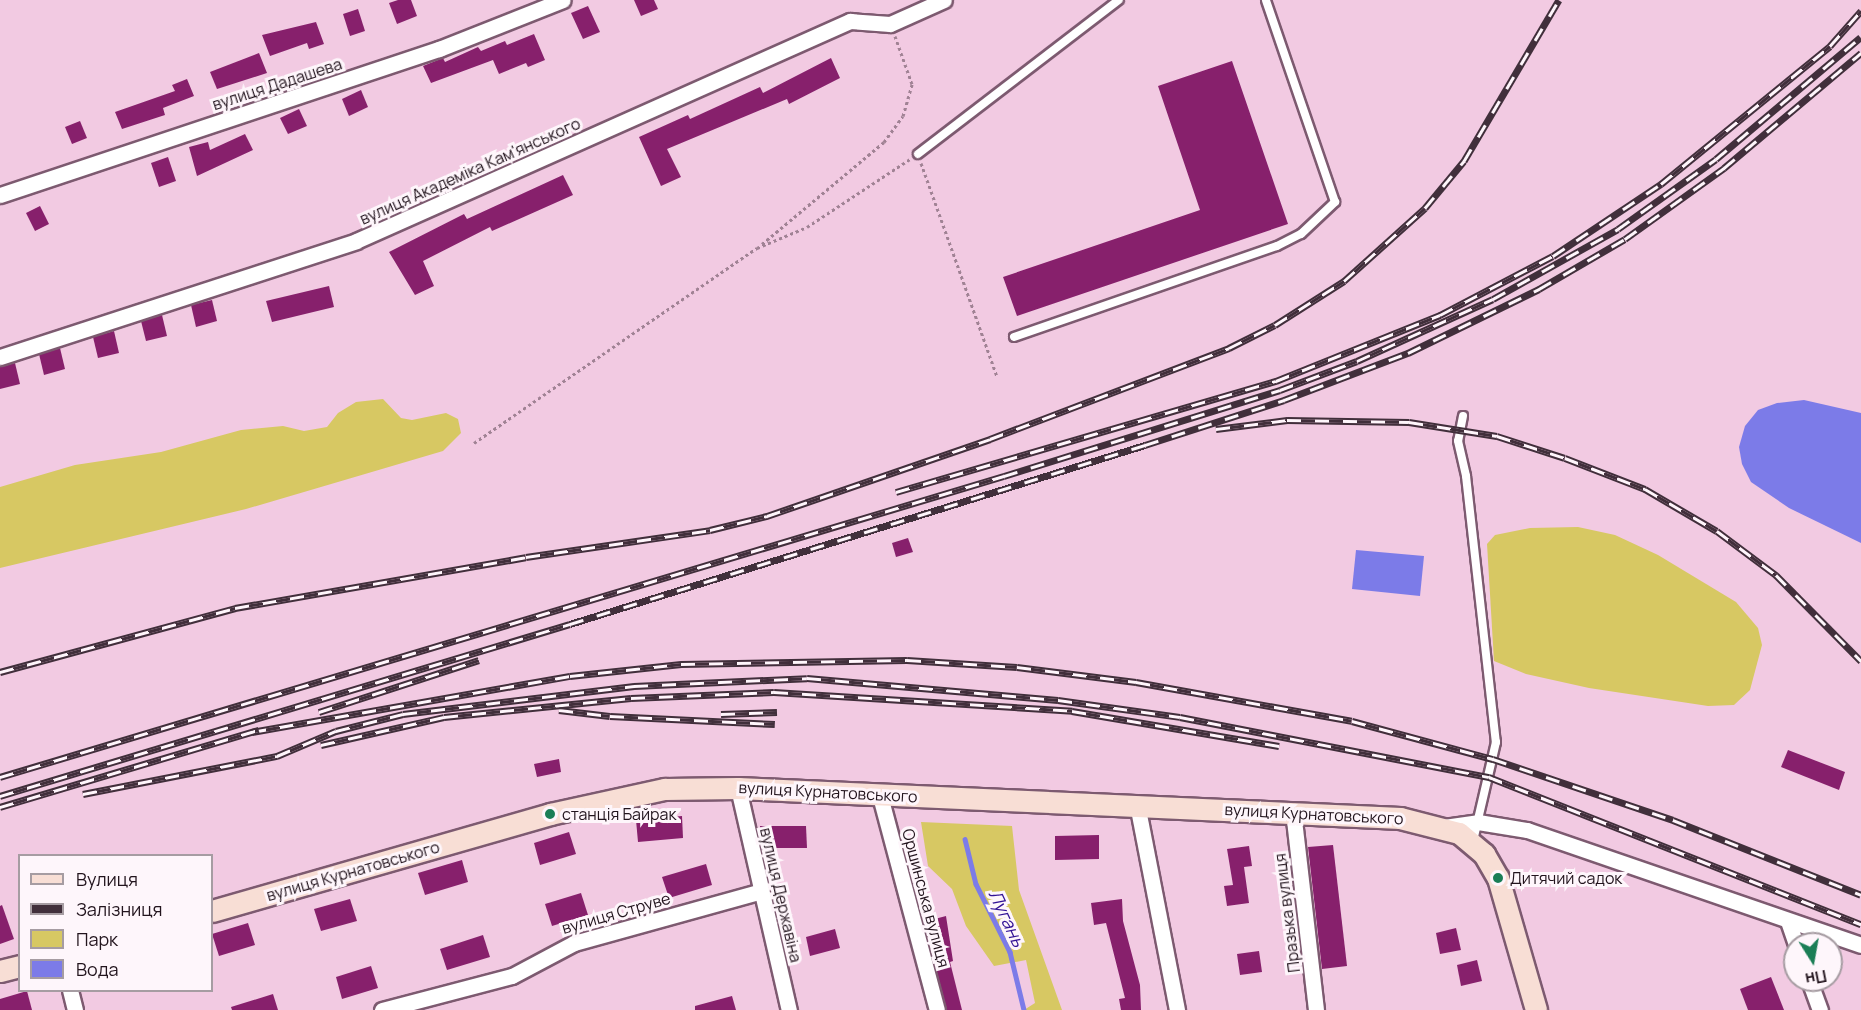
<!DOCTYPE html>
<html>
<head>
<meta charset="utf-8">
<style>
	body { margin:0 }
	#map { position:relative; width:1861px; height:1010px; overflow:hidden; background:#f2cae2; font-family:Manrope,sans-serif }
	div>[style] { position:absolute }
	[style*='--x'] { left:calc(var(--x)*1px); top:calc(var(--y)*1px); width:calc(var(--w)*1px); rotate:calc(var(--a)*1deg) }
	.green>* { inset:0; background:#d7c863 }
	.water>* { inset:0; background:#7c7be8 }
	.stream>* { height:4.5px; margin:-2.25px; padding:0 2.25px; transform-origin:2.25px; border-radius:2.25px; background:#7c7be8 }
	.building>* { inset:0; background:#87206c }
	.path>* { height:3px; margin-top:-1.5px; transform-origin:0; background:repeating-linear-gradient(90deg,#a08294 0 3px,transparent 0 6px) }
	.roads { filter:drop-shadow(2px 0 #7d5a70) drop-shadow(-2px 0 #7d5a70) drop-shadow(0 2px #7d5a70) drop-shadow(0 -2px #7d5a70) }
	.lane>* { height:8px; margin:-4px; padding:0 4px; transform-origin:4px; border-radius:4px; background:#fff }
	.street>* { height:15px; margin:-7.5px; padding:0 7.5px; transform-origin:7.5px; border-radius:7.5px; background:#fff }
	.secondary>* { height:21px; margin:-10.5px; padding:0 10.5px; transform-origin:10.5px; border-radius:10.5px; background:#f8ded5 }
	.rail>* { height:7px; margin-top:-3.5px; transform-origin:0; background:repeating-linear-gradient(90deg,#fef6fb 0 14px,#412f3b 0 28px); box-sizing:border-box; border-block:2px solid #412f3b }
	.dots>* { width:16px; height:16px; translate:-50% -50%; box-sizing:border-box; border:3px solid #fef6fb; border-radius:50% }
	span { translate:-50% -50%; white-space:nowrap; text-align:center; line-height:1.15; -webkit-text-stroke:6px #fef6fb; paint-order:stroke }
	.street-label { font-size:16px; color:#22141d }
	.poi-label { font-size:16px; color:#22141d }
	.left { translate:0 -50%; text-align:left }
	.water-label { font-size:18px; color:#321295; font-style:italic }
	.legend { position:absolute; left:18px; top:854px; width:195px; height:138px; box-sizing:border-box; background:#fef6fb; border:2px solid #a69ca2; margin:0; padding:8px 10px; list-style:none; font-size:18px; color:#22141d }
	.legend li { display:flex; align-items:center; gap:12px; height:30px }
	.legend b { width:30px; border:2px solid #a69ca2 }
	.north { position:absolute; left:1783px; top:932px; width:60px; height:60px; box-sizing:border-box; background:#fef6fb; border:2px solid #a69ca2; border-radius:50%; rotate:169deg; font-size:16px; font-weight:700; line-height:24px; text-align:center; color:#22141d }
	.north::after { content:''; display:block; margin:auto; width:21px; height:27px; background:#1b7e56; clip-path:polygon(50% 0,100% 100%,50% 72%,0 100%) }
</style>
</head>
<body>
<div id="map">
	<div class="green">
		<i style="clip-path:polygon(383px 399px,401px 418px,412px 420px,446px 413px,458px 419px,461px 433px,443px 451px,246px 509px,0 568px,0 487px,75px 465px,161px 452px,241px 430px,283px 426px,304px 431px,327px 427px,338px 413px,356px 402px)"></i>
		<i style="clip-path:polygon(1578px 527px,1615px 535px,1658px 555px,1736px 602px,1758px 628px,1762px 645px,1750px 690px,1734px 705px,1708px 706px,1589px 688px,1526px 674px,1494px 661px,1487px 544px,1495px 535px,1530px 528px)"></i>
		<i style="clip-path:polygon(921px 822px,1012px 826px,1019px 890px,1062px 1010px,1024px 1010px,1035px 1003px,1026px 960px,994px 966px,966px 926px,952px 889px,928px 866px)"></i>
	</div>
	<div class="water">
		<i style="clip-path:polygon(1804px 400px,1861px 413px,1861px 543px,1789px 508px,1751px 482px,1742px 464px,1739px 447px,1745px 426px,1758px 410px,1777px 403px)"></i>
		<i style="clip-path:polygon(1356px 550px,1424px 556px,1420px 596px,1352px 589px)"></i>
	</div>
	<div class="stream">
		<i style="--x:965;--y:839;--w:46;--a:76.3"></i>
		<i style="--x:976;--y:884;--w:76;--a:63.4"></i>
		<i style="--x:1010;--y:952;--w:60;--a:76.4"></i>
	</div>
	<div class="building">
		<i style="clip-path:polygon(398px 0,411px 0,417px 16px,397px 24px,389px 3px)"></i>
		<i style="clip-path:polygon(634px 0,654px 0,658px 9px,641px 16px)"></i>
		<i style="clip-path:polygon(588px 6px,600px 32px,583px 39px,571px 13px)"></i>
		<i style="clip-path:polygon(358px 9px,365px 31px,350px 36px,343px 14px)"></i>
		<i style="clip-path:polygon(316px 22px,324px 44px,309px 49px,307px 43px,270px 56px,262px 35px)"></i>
		<i style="clip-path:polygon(534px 34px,545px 60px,528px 67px,526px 63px,499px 74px,493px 60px,431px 83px,423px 66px,443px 58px,445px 62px,478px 47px,481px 51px,505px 41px,507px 45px)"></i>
		<i style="clip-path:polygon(259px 53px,267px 73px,217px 89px,210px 72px)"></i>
		<i style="clip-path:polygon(831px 58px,840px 78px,789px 104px,787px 99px,667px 149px,681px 177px,661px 186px,639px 137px,688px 115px,690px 119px,760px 87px,763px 93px)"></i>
		<i style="clip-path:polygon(1232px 61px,1288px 224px,1017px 316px,1003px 277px,1200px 210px,1158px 86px)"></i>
		<i style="clip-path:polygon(187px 79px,194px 96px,163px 108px,165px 115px,122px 129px,115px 112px,175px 91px,172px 85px)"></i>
		<i style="clip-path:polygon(361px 90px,368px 107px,349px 116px,342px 99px)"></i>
		<i style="clip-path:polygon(299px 109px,307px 126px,288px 134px,280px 118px)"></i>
		<i style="clip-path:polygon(80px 121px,87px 138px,72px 144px,65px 127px)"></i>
		<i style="clip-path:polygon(245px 134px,253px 150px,197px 176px,189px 147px,208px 142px,210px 150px)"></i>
		<i style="clip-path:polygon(168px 157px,176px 181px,159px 187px,151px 163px)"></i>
		<i style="clip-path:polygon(563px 175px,573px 195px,492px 231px,490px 227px,423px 261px,434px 286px,415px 295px,389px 252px,464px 214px,467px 219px)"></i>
		<i style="clip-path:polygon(40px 206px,49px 224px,35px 231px,26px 213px)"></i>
		<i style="clip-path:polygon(329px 286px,334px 307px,272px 322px,266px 301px)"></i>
		<i style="clip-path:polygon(212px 300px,217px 321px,196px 327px,191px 305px)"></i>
		<i style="clip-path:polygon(162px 315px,167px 336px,146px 341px,141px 321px)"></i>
		<i style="clip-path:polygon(114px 331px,119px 353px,98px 358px,93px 337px)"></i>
		<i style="clip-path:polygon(60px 348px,65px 369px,44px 375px,39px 354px)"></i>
		<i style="clip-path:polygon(15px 363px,20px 384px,0 389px,0 367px)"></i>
		<i style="clip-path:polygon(908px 538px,913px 552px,896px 557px,892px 543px)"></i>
		<i style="clip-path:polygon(1788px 750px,1845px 772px,1839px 790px,1781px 767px)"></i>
		<i style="clip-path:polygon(559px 759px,561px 772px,537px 777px,534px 764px)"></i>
		<i style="clip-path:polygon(682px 816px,683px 838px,638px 842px,636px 820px)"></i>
		<i style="clip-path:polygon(760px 826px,806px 826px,807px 848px,762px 848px)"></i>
		<i style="clip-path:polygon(569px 832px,576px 854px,540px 865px,534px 843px)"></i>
		<i style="clip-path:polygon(1099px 835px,1099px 859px,1055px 860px,1055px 836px)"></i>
		<i style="clip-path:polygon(1333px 845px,1347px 966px,1322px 969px,1308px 847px)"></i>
		<i style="clip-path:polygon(1249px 846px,1252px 866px,1244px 867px,1249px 903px,1227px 906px,1224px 886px,1233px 885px,1227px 849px)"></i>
		<i style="clip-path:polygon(462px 860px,468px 882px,425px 895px,418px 873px)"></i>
		<i style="clip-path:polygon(706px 864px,712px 885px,669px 898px,662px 877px)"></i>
		<i style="clip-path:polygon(581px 893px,588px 915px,552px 926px,545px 904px)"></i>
		<i style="clip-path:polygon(350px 899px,357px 921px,321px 931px,314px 909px)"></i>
		<i style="clip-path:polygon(1122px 899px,1123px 921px,1140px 985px,1141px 1010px,1121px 1010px,1119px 999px,1125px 998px,1106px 923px,1094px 925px,1091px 903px)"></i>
		<i style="clip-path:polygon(2px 905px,14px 939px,0 944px,0 906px)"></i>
		<i style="clip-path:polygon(946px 916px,953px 961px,950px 962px,962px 1010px,946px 1010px,931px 949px,935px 949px,927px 921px)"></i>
		<i style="clip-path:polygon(248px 923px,255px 945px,219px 956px,212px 934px)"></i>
		<i style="clip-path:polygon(1456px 928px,1461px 950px,1440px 954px,1436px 933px)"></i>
		<i style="clip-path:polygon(835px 929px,840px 948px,810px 956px,806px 937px)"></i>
		<i style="clip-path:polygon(483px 935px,490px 957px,447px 970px,440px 949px)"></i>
		<i style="clip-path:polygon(1259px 951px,1262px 972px,1240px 975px,1237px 954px)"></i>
		<i style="clip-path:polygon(1477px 960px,1482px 981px,1461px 986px,1457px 965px)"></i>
		<i style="clip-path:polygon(371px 966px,378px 988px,342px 999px,336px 977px)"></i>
		<i style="clip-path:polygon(1771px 977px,1784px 1010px,1748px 1010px,1740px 989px)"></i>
		<i style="clip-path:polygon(27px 991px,32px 1010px,0 1010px,0 999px)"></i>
		<i style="clip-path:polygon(273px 994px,278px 1010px,232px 1010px,231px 1007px)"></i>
		<i style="clip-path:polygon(732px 996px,736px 1010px,695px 1010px,695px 1006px)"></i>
	</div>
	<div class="path">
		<i style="--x:921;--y:163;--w:226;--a:70.4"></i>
		<i style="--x:762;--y:244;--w:159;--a:-39.9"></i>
		<i style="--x:884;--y:142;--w:32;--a:-54"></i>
		<i style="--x:903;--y:116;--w:33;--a:-74"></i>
		<i style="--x:912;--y:84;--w:51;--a:-109.5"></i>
		<i style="--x:474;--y:443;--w:344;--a:-34.6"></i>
		<i style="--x:757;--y:248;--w:54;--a:-22.8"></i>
		<i style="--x:807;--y:227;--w:123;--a:-33.4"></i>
	</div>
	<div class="roads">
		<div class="lane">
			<i style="--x:918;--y:154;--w:253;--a:-37.5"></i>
			<i style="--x:1014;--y:337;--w:278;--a:-19.1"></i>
			<i style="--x:1277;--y:246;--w:27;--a:-27"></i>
			<i style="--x:1301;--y:234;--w:47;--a:-43.3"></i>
			<i style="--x:1335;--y:202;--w:213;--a:-108.9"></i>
			<i style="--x:1463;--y:416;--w:25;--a:101"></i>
			<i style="--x:1458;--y:441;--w:36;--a:77"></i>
			<i style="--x:1466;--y:476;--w:268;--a:83.6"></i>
			<i style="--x:1496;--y:742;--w:102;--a:103.1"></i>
		</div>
		<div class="street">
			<i style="--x:0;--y:195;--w:463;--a:-18.4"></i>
			<i style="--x:439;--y:49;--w:133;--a:-21.6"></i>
			<i style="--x:0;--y:357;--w:374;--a:-18"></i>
			<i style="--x:356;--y:241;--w:541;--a:-24.01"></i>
			<i style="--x:850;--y:21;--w:40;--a:4.3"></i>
			<i style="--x:890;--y:24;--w:59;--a:-24"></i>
			<i style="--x:738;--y:788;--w:228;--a:77.1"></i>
			<i style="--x:880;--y:796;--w:221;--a:75.1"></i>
			<i style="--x:1137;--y:804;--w:210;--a:79"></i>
			<i style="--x:1293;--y:811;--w:200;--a:83.4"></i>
			<i style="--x:1444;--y:827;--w:34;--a:-8"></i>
			<i style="--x:1478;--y:822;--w:50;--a:9.3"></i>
			<i style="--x:1527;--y:830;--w:353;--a:19"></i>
			<i style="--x:1788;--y:921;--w:24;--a:71"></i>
			<i style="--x:1809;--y:980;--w:32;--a:70"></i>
			<i style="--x:70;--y:990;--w:21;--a:76"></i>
			<i style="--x:382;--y:1010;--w:134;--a:-14.7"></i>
			<i style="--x:512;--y:976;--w:70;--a:-28"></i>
			<i style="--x:574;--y:943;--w:194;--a:-15.5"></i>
		</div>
		<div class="secondary">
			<i style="--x:212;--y:911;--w:352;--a:-16"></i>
			<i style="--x:550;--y:814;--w:118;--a:-12.3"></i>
			<i style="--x:665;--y:789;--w:73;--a:-0.8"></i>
			<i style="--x:738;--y:788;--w:663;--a:2.59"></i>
			<i style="--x:1400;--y:818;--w:61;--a:14.3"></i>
			<i style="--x:1459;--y:833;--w:33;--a:40"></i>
			<i style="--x:1484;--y:854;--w:28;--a:60"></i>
			<i style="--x:1498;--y:878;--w:137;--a:73.9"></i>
			<i style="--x:0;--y:971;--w:21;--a:-14"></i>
		</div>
	</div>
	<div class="rail">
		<i style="--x:1216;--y:429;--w:72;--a:-7.2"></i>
		<i style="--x:1287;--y:420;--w:122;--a:0.9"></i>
		<i style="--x:1409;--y:422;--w:89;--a:9"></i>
		<i style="--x:1497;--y:436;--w:71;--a:17.9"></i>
		<i style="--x:1565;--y:458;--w:86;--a:21.2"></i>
		<i style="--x:1645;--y:489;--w:83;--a:30.3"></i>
		<i style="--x:1717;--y:531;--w:74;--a:36.7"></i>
		<i style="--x:1776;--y:575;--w:121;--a:45.3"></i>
		<i style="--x:896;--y:492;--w:396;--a:-16.3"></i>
		<i style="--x:1276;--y:381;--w:177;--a:-21.9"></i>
		<i style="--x:1440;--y:315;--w:127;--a:-27.6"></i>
		<i style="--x:1553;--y:256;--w:130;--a:-33.7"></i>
		<i style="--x:1661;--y:184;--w:218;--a:-39.2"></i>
		<i style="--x:1830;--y:46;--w:47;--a:-48.5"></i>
		<i style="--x:0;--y:672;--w:244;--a:-15.2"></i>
		<i style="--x:235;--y:608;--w:295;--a:-9.9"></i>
		<i style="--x:526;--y:557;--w:186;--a:-8.3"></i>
		<i style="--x:710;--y:530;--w:59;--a:-13.8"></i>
		<i style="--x:767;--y:516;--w:236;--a:-19"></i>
		<i style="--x:990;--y:439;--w:256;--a:-20.8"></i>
		<i style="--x:1229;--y:348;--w:51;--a:-26.6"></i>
		<i style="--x:1275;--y:325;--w:82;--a:-32.5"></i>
		<i style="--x:1344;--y:281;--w:109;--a:-42"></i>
		<i style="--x:1425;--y:208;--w:61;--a:-50.3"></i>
		<i style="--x:1464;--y:161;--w:187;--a:-59.5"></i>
		<i style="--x:559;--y:710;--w:51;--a:6.7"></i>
		<i style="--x:610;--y:716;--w:165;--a:2.8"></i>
		<i style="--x:319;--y:712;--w:168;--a:-18"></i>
		<i style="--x:721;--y:714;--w:56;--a:-2"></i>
		<i style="--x:252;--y:732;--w:323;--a:-10"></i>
		<i style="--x:570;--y:676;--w:112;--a:-6.2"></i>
		<i style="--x:681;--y:664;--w:226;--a:-1"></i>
		<i style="--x:907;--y:660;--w:110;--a:3.6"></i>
		<i style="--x:1017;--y:667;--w:120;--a:7.2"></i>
		<i style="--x:1136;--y:682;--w:219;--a:10.2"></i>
		<i style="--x:1352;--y:721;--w:146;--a:15.1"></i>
		<i style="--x:1493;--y:759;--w:190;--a:18.7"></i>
		<i style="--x:1673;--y:820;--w:202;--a:21.7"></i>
		<i style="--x:321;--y:745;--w:126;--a:-12.8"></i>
		<i style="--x:444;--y:717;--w:188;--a:-5.8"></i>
		<i style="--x:631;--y:698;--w:143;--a:-2.4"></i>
		<i style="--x:774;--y:692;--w:299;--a:3.6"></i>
		<i style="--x:1072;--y:711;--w:210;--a:9.6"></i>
		<i style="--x:0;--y:777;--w:1048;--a:-16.69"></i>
		<i style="--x:1004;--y:476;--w:289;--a:-17.3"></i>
		<i style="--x:1280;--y:390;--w:82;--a:-20.6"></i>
		<i style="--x:1357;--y:361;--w:149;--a:-24.5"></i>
		<i style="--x:1493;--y:299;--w:143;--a:-29.2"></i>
		<i style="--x:1618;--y:229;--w:120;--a:-35.5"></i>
		<i style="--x:1716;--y:159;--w:189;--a:-40.1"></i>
		<i style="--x:83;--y:794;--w:198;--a:-11.1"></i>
		<i style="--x:277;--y:756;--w:64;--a:-23"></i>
		<i style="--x:336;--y:731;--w:69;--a:-14.2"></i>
		<i style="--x:403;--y:714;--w:233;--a:-6.9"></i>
		<i style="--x:634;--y:686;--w:173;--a:-2.6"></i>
		<i style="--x:807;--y:678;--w:252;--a:5"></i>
		<i style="--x:1058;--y:700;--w:123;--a:7.9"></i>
		<i style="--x:1180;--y:717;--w:315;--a:11"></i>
		<i style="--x:1489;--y:777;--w:400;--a:21.6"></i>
		<i style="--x:0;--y:796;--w:595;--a:-16.79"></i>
		<i style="--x:570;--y:624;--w:602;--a:-17.29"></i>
		<i style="--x:1145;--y:445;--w:146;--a:-17.9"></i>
		<i style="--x:1284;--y:400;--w:133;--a:-20.8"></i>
		<i style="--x:1408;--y:353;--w:146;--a:-26"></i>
		<i style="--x:1539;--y:289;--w:99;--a:-30.2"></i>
		<i style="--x:1625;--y:239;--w:122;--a:-35.6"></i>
		<i style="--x:1724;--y:168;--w:179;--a:-40"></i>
		<i style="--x:0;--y:807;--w:270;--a:-16.6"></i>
	</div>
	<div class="dots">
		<i style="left:550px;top:814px;background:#1b7e56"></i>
		<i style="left:1498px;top:878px;background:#1b7e56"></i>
	</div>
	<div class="street-label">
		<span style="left:277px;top:84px;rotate:-18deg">вулиця Дадашева</span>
		<span style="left:470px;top:171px;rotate:-24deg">вулиця Академіка Кам'янського</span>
		<span style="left:828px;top:792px;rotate:3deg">вулиця Курнатовського</span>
		<span style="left:1314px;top:814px;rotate:3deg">вулиця Курнатовського</span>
		<span style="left:353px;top:871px;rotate:-16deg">вулиця Курнатовського</span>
		<span style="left:781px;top:895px;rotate:77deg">вулиця Державіна</span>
		<span style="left:926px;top:898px;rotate:75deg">Оршинська вулиця</span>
		<span style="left:616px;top:913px;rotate:-16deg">вулиця Струве</span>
		<span style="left:1287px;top:913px;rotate:-97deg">Празька вулиця</span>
	</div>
	<div class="poi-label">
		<span class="left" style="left:562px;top:814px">станція Байрак</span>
		<span class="left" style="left:1510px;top:878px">Дитячий садок</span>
	</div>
	<div class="water-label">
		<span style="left:1007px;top:918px;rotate:65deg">Лугань</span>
	</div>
	<ul class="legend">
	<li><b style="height:8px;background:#f8ded5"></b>Вулиця</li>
	<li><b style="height:8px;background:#412f3b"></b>Залізниця</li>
	<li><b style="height:16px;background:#d7c863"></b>Парк</li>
	<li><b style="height:16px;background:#7c7be8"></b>Вода</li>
	</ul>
	<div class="north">Пн</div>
</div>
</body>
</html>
